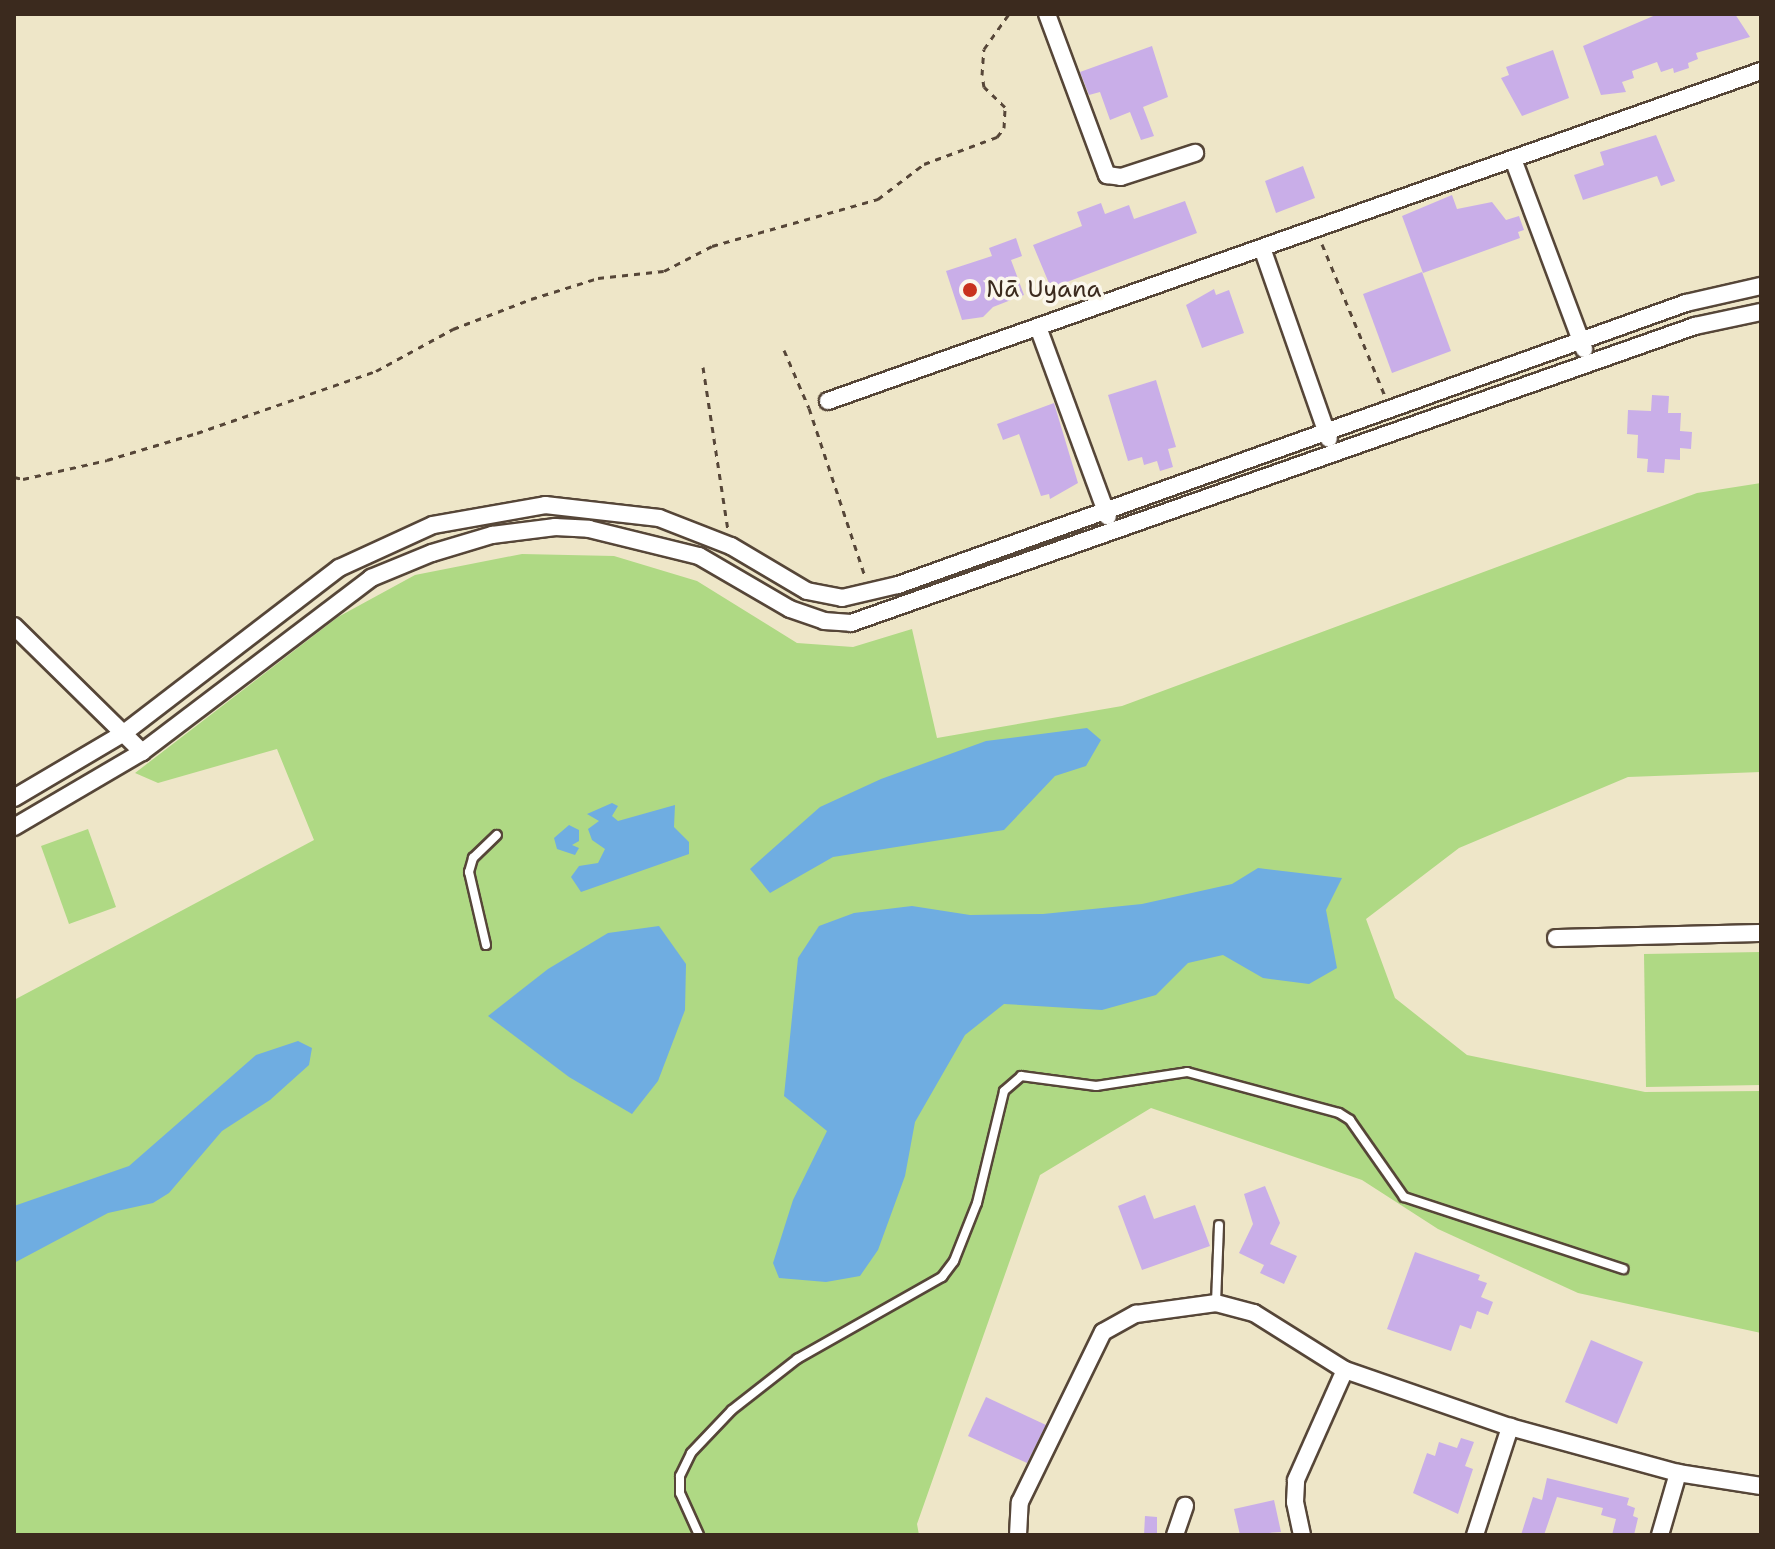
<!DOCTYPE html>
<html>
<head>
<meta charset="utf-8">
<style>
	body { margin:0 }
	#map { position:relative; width:1775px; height:1549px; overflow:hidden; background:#eee6c8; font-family:"Shantell Sans",sans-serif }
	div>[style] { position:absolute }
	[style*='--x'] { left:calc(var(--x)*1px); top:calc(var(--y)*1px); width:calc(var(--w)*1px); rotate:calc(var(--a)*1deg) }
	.green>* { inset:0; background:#afd984 }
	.water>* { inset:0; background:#6fade1 }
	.building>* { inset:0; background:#c9aee8 }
	.path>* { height:3px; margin-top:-1.5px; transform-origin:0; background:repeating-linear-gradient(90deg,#564638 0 6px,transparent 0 12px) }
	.roads { filter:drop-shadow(2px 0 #564638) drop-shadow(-2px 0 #564638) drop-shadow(0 2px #564638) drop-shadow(0 -2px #564638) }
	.service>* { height:8px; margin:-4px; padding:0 4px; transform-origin:4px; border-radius:4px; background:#fff }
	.minor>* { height:16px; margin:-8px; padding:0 8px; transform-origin:8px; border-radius:8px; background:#fff }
	.dots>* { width:22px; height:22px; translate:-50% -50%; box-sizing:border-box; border:4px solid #fbf7ec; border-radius:50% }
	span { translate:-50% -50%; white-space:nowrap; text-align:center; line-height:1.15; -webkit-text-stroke:7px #fbf7ec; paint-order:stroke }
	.poi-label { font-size:24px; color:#3b2a1e }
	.left { translate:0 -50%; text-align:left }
	.frame { position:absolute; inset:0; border:16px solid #3b2a1e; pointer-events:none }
</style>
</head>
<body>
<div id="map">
	<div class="green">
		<i style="clip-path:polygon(1761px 483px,1761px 772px,1628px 777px,1459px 848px,1366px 919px,1395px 998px,1467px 1055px,1645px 1092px,1761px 1091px,1761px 1333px,1578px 1293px,1438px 1229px,1362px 1180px,1151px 1108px,1040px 1175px,917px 1524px,919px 1535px,14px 1535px,14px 1000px,314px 840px,277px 749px,158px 783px,135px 773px,338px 617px,415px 575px,522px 554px,614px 556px,697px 581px,797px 643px,853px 647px,912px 629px,937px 738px,1122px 706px,1697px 493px)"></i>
		<i style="clip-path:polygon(88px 829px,116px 907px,69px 924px,41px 846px)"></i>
		<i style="clip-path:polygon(1761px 952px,1761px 1085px,1646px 1087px,1644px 954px)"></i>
	</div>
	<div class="water">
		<i style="clip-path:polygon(1087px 728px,1101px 740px,1086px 766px,1055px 776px,1004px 830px,833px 857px,770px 893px,750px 869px,820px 807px,881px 779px,986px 741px)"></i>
		<i style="clip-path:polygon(612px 803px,618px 806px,612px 816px,618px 821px,675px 805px,674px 827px,689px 842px,689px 854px,581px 892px,571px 877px,579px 866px,598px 863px,605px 849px,592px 840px,588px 829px,599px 821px,587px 814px)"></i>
		<i style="clip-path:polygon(569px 825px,579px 830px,579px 841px,572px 845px,579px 848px,575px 855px,557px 849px,554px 838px)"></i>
		<i style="clip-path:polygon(1258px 868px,1342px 878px,1326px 910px,1337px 968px,1309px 984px,1263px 978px,1223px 955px,1188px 963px,1156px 995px,1102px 1010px,1004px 1004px,965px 1035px,915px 1122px,905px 1176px,878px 1250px,860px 1276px,826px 1282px,779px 1278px,773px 1263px,793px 1200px,827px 1131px,784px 1096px,798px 958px,819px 926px,854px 913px,912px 906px,970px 915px,1043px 914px,1142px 904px,1232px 884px)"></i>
		<i style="clip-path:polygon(659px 926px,686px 964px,685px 1010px,658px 1081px,632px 1114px,569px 1077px,488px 1016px,548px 969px,608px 933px)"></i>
		<i style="clip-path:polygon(298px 1041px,312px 1048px,309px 1065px,270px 1100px,222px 1131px,169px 1193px,153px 1203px,108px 1213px,14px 1263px,14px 1206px,129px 1166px,256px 1055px)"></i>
	</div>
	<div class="building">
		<i style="clip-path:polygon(1658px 14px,1735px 14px,1750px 37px,1696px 53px,1698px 59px,1688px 63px,1689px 68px,1674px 73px,1673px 68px,1661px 72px,1657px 62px,1632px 71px,1634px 78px,1622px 82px,1626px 92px,1601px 95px,1583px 46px)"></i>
		<i style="clip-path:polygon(1152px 46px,1168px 97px,1143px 107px,1154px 136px,1141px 140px,1130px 112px,1110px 120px,1100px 92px,1089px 95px,1080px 72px)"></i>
		<i style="clip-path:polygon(1553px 50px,1569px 98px,1522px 116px,1501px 78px,1509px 75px,1506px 67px)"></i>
		<i style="clip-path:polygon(1656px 135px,1675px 181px,1661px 186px,1657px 176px,1583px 200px,1574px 175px,1604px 165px,1600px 152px)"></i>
		<i style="clip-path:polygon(1303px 166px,1315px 198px,1276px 213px,1265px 181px)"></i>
		<i style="clip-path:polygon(1452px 195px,1457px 209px,1492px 202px,1506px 220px,1519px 216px,1524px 230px,1518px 232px,1520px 238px,1423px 273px,1402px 216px)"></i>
		<i style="clip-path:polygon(1185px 201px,1197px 233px,1051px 288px,1033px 245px,1082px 226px,1077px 212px,1101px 203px,1105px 214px,1129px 205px,1134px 219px)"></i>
		<i style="clip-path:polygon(1016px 238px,1022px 256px,1011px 260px,1024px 295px,993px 307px,983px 317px,962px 320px,946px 271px,992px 256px,989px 248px)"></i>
		<i style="clip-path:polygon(1422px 272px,1451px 351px,1392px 373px,1363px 294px)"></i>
		<i style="clip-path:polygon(1214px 289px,1216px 295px,1229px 290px,1244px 333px,1202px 348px,1186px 305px)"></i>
		<i style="clip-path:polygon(1156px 380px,1176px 447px,1168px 449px,1173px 467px,1160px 471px,1157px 461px,1144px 465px,1142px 457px,1128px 461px,1108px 395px)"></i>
		<i style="clip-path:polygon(1652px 395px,1669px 396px,1668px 413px,1681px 413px,1680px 431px,1692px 432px,1691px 449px,1680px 448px,1680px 460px,1665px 459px,1664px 473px,1647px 472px,1648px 459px,1637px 458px,1638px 435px,1627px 434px,1628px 410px,1651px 411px)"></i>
		<i style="clip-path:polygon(1054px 403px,1078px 483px,1050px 499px,1049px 494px,1041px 496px,1019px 434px,1003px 440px,997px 424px)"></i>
		<i style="clip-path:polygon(1265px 1186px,1280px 1223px,1270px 1244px,1297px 1256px,1284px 1284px,1260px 1273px,1264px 1265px,1239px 1253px,1253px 1224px,1244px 1194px)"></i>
		<i style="clip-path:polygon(1145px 1195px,1154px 1219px,1195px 1205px,1210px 1246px,1142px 1270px,1118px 1206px)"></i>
		<i style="clip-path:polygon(1415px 1252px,1480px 1275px,1478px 1280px,1487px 1283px,1481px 1297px,1493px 1302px,1488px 1315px,1477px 1311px,1471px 1329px,1460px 1325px,1451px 1351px,1387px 1329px)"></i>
		<i style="clip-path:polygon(1591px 1340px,1643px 1362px,1617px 1424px,1565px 1402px)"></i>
		<i style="clip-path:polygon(986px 1397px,1046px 1425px,1027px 1463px,968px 1436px)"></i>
		<i style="clip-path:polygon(1461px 1438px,1474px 1442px,1465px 1466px,1473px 1469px,1458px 1514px,1413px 1493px,1427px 1453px,1435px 1456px,1439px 1442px,1457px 1448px)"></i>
		<i style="clip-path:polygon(1547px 1478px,1629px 1498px,1627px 1505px,1635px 1508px,1633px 1516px,1638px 1518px,1634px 1535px,1612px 1535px,1616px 1519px,1601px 1515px,1603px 1508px,1557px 1497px,1544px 1535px,1521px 1535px,1533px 1497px,1542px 1500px)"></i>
		<i style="clip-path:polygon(1274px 1500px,1281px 1532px,1240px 1535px,1234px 1509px)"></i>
		<i style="clip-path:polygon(1145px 1516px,1157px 1517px,1157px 1535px,1144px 1535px)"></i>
	</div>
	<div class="path">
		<i style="--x:1322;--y:244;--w:165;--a:67.5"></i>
		<i style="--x:784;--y:350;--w:63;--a:66.7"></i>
		<i style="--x:809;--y:408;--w:177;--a:71.6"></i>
		<i style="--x:703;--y:367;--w:165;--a:81.3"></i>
		<i style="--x:14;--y:477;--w:9;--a:13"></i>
		<i style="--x:23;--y:479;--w:86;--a:-12.7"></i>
		<i style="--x:107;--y:460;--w:94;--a:-16.7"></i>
		<i style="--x:197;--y:433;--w:189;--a:-19.1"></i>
		<i style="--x:376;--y:371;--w:88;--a:-28.6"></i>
		<i style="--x:453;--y:329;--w:84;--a:-21"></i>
		<i style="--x:531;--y:299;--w:70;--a:-17.4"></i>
		<i style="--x:598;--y:278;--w:66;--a:-6.1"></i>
		<i style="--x:664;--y:271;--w:54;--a:-27.5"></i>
		<i style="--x:712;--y:246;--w:173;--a:-15.8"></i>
		<i style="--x:878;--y:199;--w:58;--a:-37.3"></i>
		<i style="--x:924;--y:164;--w:78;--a:-20.3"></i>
		<i style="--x:997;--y:137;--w:11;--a:-52"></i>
		<i style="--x:1004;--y:128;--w:21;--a:-87"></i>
		<i style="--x:1005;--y:107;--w:29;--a:-136"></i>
		<i style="--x:984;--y:87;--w:12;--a:-99"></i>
		<i style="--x:982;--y:75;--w:26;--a:-86"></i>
		<i style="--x:984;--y:49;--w:43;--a:-54.5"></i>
	</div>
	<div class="roads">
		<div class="service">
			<i style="--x:486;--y:945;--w:75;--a:-103.1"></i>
			<i style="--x:469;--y:872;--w:15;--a:-74"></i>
			<i style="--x:473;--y:858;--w:33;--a:-44"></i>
			<i style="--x:1216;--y:1303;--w:78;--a:-87.8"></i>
			<i style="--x:699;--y:1535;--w:46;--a:-114.3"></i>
			<i style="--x:680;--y:1493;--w:17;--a:-90"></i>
			<i style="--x:680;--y:1476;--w:25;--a:-64"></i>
			<i style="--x:691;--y:1453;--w:59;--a:-46.4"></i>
			<i style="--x:732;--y:1410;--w:83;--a:-38.1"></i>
			<i style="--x:797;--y:1359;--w:167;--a:-29.5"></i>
			<i style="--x:942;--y:1277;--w:20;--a:-53"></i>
			<i style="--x:954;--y:1261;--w:62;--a:-68.4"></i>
			<i style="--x:977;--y:1203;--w:115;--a:-76.4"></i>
			<i style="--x:1004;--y:1091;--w:23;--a:-41"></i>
			<i style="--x:1021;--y:1076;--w:76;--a:7.6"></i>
			<i style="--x:1096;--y:1086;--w:92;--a:-8.7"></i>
			<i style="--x:1187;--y:1072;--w:157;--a:15.1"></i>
			<i style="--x:1339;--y:1113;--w:13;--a:32"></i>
			<i style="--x:1350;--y:1120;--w:94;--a:55"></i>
			<i style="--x:1404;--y:1197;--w:231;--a:18.2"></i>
		</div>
		<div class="minor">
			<i style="--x:1047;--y:14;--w:172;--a:69.6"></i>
			<i style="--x:1107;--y:175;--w:14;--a:8"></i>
			<i style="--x:1121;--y:177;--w:78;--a:-18"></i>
			<i style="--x:1513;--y:159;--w:203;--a:69.5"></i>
			<i style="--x:1262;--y:248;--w:202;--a:70.7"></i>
			<i style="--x:1038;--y:327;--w:202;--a:69.8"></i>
			<i style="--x:828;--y:401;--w:990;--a:-19.48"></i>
			<i style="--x:14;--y:626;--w:180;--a:44.5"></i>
			<i style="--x:14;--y:798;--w:128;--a:-30.6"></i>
			<i style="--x:124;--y:733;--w:271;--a:-37.5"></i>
			<i style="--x:339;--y:568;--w:103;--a:-24.6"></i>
			<i style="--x:433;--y:525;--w:114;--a:-10.1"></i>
			<i style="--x:545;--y:505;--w:115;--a:6.5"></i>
			<i style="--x:659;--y:518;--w:77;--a:21.3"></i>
			<i style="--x:731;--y:546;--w:88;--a:30.6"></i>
			<i style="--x:807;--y:591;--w:36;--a:11"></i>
			<i style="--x:842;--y:598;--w:57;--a:-13.1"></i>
			<i style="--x:898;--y:585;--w:837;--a:-19.69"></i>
			<i style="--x:1686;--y:303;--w:77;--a:-12.8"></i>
			<i style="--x:14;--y:827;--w:148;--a:-30.4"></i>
			<i style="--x:142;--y:752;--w:288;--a:-37.2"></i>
			<i style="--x:371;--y:578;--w:66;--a:-22.3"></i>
			<i style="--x:432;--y:553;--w:63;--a:-16.7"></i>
			<i style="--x:492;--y:535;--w:64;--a:-7.2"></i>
			<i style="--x:555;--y:527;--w:34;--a:3"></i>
			<i style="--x:589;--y:529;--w:113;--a:13.8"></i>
			<i style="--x:699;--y:556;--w:105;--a:30.2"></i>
			<i style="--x:790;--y:609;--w:36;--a:19"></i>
			<i style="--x:824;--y:621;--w:27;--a:4"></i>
			<i style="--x:851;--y:623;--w:895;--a:-19.39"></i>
			<i style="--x:1695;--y:326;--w:67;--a:-12"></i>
			<i style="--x:1556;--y:938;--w:205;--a:-1.4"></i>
			<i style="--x:1018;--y:1535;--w:33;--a:-87"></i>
			<i style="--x:1020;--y:1502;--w:189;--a:-64"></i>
			<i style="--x:1103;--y:1332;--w:38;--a:-29"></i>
			<i style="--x:1136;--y:1314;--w:81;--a:-7.8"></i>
			<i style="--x:1216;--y:1303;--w:39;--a:15"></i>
			<i style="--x:1254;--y:1313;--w:107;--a:32.1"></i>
			<i style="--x:1345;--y:1370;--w:175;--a:19.1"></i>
			<i style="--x:1510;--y:1427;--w:174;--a:15.3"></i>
			<i style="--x:1678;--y:1473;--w:84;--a:8.9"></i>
			<i style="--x:1175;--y:1535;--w:31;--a:-71"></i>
			<i style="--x:1302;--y:1535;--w:34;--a:-102"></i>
			<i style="--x:1295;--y:1502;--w:22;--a:-87"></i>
			<i style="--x:1296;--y:1480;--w:120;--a:-66"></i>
			<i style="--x:1475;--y:1535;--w:114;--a:-72"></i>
			<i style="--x:1660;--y:1535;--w:65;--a:-73.8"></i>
		</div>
	</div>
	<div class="dots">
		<i style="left:970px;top:290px;background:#c8321e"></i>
	</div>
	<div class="poi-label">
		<span class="left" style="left:986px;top:290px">Nā Uyana</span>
	</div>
	<div class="frame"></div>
</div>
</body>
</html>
